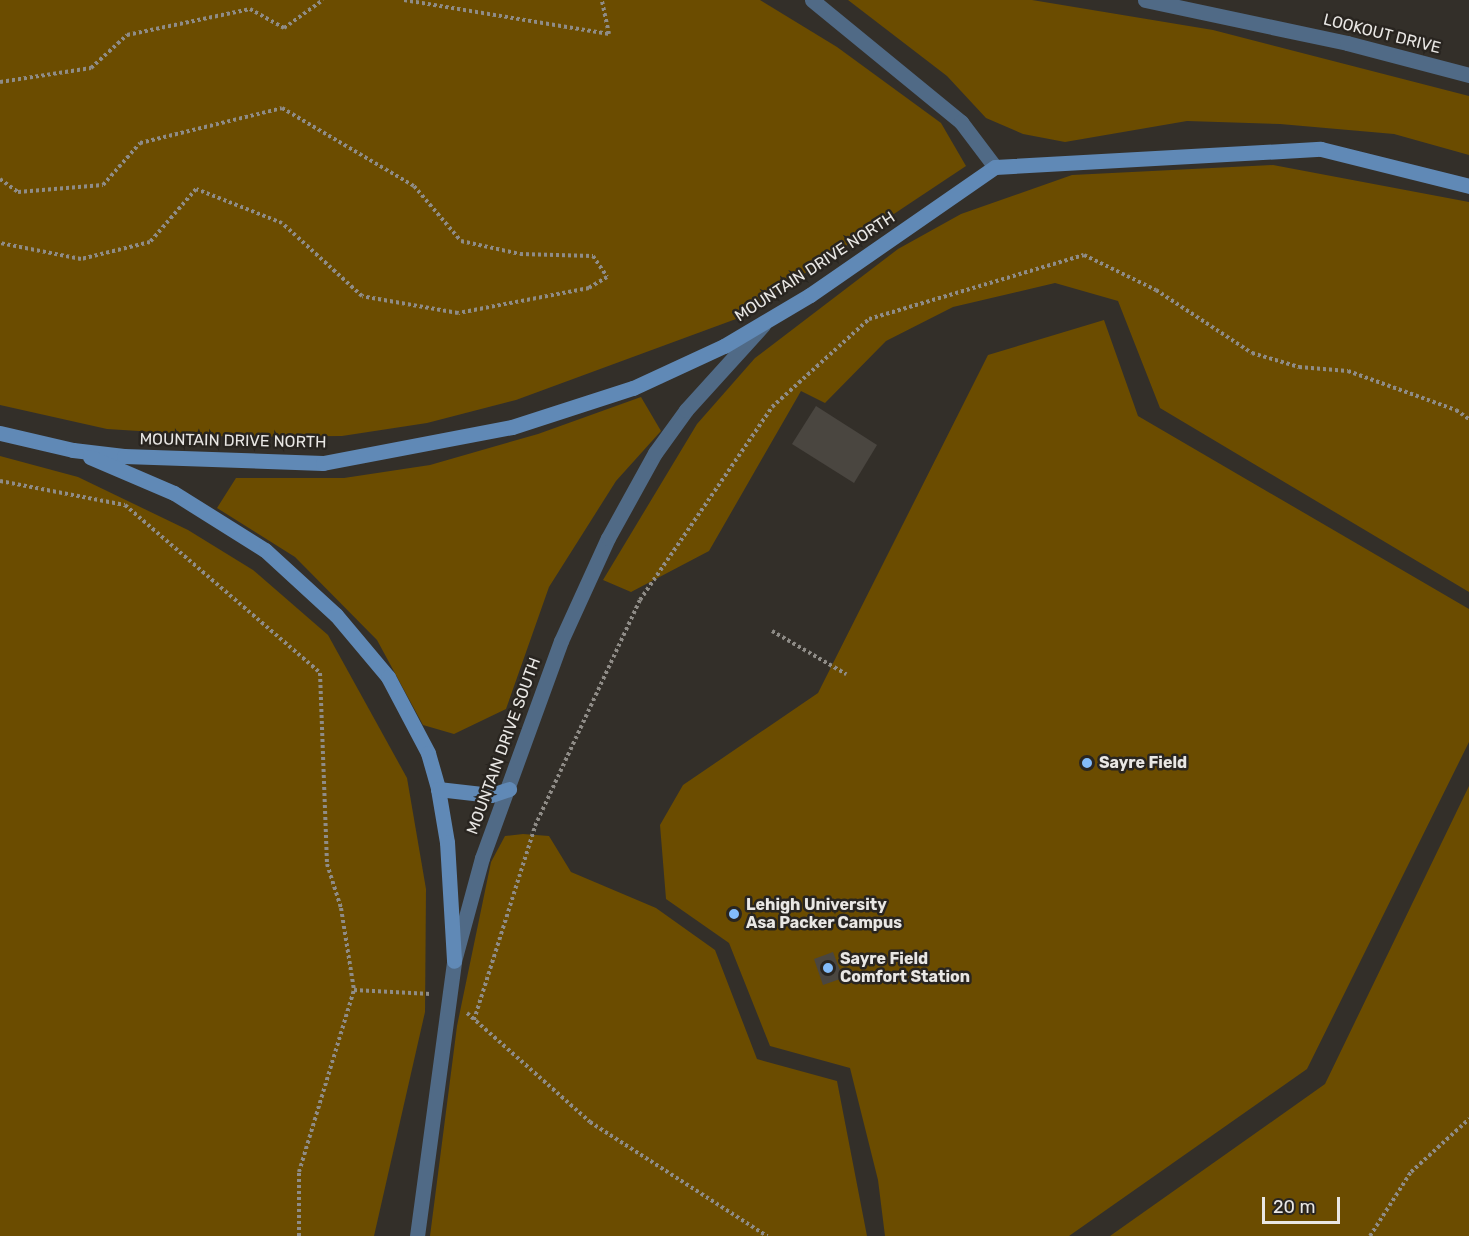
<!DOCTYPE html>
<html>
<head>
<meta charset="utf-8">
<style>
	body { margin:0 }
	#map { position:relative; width:1469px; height:1236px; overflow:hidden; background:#332f29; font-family:Rubik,sans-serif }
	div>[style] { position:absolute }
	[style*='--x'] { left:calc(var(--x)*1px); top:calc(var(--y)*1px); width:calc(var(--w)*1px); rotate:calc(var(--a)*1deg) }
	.green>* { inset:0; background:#6b4c00 }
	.building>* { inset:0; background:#4a4640 }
	.path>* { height:4px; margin-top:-2px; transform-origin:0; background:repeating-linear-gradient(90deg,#8f8c87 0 3px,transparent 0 6px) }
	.street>* { height:15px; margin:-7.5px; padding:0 7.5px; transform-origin:7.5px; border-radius:7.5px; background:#506a86 }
	.secondary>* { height:15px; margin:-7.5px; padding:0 7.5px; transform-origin:7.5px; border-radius:7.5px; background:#6089b6 }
	.dots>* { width:16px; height:16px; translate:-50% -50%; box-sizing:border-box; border:3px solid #292520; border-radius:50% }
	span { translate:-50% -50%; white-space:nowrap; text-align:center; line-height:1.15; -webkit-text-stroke:5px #292520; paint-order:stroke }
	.street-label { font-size:16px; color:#e9e7e4 }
	.poi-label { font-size:16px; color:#e9e7e4; font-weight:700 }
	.left { translate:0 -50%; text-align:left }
	.scale { position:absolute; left:1262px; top:1197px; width:78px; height:27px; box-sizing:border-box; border:3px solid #e9e7e4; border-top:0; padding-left:8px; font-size:18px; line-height:21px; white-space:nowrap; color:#e9e7e4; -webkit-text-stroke:4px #292520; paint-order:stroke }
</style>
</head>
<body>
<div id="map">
	<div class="green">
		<i style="clip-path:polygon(0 0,760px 0,837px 47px,941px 123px,966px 166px,736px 319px,516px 400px,427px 423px,342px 436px,234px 437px,107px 429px,0 405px)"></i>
		<i style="clip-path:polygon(848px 0,1032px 0,1213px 30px,1469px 96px,1469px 155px,1394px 134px,1280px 124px,1187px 121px,1065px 142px,1023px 134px,986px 118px,947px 76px)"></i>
		<i style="clip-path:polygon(1273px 165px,1469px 202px,1469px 592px,1160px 408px,1118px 301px,1055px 283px,953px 307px,886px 341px,825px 403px,801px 391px,709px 551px,631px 592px,603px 580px,697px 424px,755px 358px,898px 249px,961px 214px,1072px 175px)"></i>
		<i style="clip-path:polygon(1104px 320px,1138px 416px,1469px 609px,1469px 742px,1307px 1069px,1069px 1236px,885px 1236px,878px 1180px,850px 1068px,770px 1046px,729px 943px,666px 899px,660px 825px,683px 785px,818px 693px,988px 355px)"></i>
		<i style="clip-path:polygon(641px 397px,661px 431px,616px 481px,549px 587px,506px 709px,454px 734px,423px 725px,377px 640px,295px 557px,217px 508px,236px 478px,344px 478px,430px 465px,538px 434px)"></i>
		<i style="clip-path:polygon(0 456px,78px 477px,188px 530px,253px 570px,328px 635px,407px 778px,426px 889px,425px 1012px,374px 1236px,0 1236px)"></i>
		<i style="clip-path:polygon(1469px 786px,1469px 1236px,1110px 1236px,1325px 1084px)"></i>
		<i style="clip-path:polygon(523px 834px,549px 836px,571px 872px,656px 908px,715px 950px,757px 1059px,837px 1081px,867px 1236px,430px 1236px,457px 1026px,491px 862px,505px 836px)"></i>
	</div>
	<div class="building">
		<i style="clip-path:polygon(816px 406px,877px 445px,854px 483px,792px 444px)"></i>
		<i style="clip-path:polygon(833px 952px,843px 978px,823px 985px,814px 959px)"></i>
	</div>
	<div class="path">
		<i style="--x:404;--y:0;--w:208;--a:9.4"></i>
		<i style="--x:609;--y:34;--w:35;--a:-102"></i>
		<i style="--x:0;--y:82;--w:92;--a:-8.7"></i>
		<i style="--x:91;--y:68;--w:49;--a:-42.5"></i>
		<i style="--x:127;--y:35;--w:126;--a:-11.9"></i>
		<i style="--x:250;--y:9;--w:39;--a:29"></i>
		<i style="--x:284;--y:28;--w:48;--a:-35.7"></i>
		<i style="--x:0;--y:179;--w:22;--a:36"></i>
		<i style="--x:18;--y:192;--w:85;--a:-4.7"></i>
		<i style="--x:103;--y:185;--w:56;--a:-48.6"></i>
		<i style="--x:140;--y:143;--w:146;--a:-13.8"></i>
		<i style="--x:282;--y:108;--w:153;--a:30.6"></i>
		<i style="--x:414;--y:186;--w:72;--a:49.5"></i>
		<i style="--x:461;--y:241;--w:60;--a:12.4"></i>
		<i style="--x:520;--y:254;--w:73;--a:1.6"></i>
		<i style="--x:593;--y:256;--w:25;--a:56"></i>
		<i style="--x:607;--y:277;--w:21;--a:149"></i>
		<i style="--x:589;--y:288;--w:133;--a:169.2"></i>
		<i style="--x:458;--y:313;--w:97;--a:-170"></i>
		<i style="--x:362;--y:296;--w:108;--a:-137.6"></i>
		<i style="--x:282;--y:223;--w:92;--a:-158.4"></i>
		<i style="--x:196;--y:189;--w:70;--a:131"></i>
		<i style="--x:150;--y:242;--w:71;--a:166.2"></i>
		<i style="--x:81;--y:259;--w:83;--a:-168.8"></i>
		<i style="--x:0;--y:481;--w:127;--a:10.9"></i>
		<i style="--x:125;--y:505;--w:257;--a:40.7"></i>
		<i style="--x:320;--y:673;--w:191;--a:87.9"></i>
		<i style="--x:327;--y:864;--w:46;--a:72.3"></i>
		<i style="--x:341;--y:908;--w:83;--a:81"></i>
		<i style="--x:772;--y:631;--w:86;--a:30.2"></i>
		<i style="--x:467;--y:1013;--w:164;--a:41.5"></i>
		<i style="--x:590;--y:1122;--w:211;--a:32.8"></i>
		<i style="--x:474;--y:1020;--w:203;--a:-72.5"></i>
		<i style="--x:535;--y:826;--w:249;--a:-65.1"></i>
		<i style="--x:640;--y:600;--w:234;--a:-55.6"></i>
		<i style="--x:772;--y:407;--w:131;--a:-42.2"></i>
		<i style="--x:869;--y:319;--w:224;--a:-16.6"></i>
		<i style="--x:1084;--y:255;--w:80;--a:25.9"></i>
		<i style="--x:1156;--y:290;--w:115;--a:33.3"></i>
		<i style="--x:1252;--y:353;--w:49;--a:16.6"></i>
		<i style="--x:1299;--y:367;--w:49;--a:4.7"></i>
		<i style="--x:1348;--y:371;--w:115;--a:19.9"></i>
		<i style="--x:1456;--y:410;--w:16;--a:35"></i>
		<i style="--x:299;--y:1236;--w:64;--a:-90"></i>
		<i style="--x:299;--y:1172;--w:190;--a:-73.2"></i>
		<i style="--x:354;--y:990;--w:77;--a:3"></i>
		<i style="--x:1370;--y:1236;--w:76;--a:-57.4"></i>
		<i style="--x:1411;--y:1172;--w:79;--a:-42.4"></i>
	</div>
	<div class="street">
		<i style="--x:812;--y:0;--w:193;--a:39.3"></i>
		<i style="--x:961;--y:122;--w:56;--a:52.9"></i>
		<i style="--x:1145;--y:0;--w:207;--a:12"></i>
		<i style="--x:1347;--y:43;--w:126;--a:14.7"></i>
		<i style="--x:417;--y:1236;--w:277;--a:-82.3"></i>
		<i style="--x:454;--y:961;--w:107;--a:-74.8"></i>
		<i style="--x:482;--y:858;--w:231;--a:-70"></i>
		<i style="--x:561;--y:641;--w:113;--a:-65.5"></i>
		<i style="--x:608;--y:538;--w:97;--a:-61.1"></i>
		<i style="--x:655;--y:453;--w:53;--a:-54.2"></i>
		<i style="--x:686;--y:410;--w:115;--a:-47.8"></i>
	</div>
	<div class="secondary">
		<i style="--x:0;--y:433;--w:75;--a:13.1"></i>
		<i style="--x:73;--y:450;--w:51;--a:6.7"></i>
		<i style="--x:124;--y:456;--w:199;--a:2"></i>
		<i style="--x:323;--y:463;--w:192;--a:-10.8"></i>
		<i style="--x:512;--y:427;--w:127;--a:-17.9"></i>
		<i style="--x:633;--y:388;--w:100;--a:-24.8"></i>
		<i style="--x:724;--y:346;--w:100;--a:-30.7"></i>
		<i style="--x:810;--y:295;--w:225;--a:-34.7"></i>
		<i style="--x:995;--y:167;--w:326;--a:-3.2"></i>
		<i style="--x:1321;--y:149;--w:153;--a:14"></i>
		<i style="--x:90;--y:457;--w:91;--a:23.2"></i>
		<i style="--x:174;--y:493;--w:107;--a:32.1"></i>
		<i style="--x:265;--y:550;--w:96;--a:42.5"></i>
		<i style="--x:336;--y:615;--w:81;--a:50"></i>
		<i style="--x:388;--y:677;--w:86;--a:62.2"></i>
		<i style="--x:428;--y:753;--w:37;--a:74"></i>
		<i style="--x:438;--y:789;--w:54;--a:80.4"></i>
		<i style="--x:447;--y:842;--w:119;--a:86.6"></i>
		<i style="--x:438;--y:789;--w:53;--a:6.5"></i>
		<i style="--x:491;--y:795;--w:19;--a:-18"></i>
	</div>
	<div class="dots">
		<i style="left:1087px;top:763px;background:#83bcfa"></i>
		<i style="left:734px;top:914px;background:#83bcfa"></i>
		<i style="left:828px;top:968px;background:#83bcfa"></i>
	</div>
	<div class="street-label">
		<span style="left:1382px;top:34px;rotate:14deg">LOOKOUT DRIVE</span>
		<span style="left:815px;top:267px;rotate:-33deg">MOUNTAIN DRIVE NORTH</span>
		<span style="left:233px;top:441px;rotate:1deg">MOUNTAIN DRIVE NORTH</span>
		<span style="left:504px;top:746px;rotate:-70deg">MOUNTAIN DRIVE SOUTH</span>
	</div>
	<div class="poi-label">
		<span class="left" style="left:1099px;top:763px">Sayre Field</span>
		<span class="left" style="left:746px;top:914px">Lehigh University<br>Asa Packer Campus</span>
		<span class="left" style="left:840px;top:968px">Sayre Field<br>Comfort Station</span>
	</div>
	<div class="scale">20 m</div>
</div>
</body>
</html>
